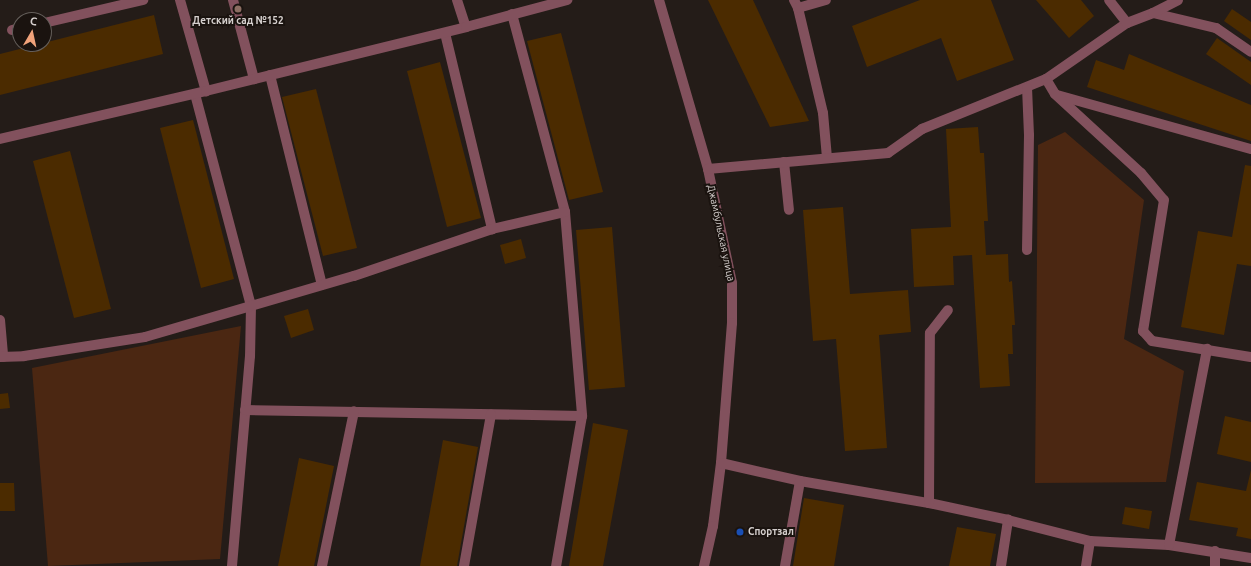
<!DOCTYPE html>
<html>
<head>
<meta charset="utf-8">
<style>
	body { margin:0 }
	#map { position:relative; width:1251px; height:566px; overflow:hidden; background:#241c18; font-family:Ubuntu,sans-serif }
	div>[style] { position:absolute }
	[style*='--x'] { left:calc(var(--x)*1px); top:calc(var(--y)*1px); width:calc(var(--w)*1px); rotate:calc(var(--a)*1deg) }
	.green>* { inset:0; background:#4b2712 }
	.building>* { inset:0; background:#4b2b00 }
	.minor>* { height:10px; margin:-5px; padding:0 5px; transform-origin:5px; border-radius:5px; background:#82515d }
	.dots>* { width:11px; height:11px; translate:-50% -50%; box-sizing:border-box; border:2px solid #1a130f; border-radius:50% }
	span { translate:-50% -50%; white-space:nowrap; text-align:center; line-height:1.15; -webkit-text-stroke:4px #1a130f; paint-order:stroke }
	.poi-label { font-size:10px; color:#d6d0ce; font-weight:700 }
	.left { translate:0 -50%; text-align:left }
	.street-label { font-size:10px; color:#d6d0ce }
	.north { position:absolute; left:12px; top:12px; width:40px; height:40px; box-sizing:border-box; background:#1a130f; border:1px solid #655f5b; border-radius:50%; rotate:9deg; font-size:11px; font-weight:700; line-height:16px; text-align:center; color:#d6d0ce }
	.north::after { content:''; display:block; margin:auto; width:14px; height:18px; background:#f0a27a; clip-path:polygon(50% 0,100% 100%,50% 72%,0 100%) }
</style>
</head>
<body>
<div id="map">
	<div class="green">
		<i style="clip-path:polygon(1065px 132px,1144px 200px,1124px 339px,1184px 371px,1166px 482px,1035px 483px,1038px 145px)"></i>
		<i style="clip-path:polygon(241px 326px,220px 559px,48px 566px,32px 368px)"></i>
	</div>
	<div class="building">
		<i style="clip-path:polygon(708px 0,753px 0,809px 121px,770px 127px)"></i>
		<i style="clip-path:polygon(920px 0,991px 0,1014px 60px,957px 81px,941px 38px,867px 67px,852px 26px)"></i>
		<i style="clip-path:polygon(1036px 0,1081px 0,1094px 16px,1069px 38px)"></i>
		<i style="clip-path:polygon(1232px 9px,1251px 22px,1251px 40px,1224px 21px)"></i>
		<i style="clip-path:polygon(154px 15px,163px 54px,0 95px,0 54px)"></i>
		<i style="clip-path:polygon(561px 33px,603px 192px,569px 200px,527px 41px)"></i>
		<i style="clip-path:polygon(1217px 38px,1251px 62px,1251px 85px,1206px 54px)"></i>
		<i style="clip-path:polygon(1129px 54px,1251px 105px,1251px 141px,1087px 87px,1096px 60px,1124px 70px)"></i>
		<i style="clip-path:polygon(440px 62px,481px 218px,447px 227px,407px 71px)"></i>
		<i style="clip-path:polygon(316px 89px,357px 248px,323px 256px,282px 97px)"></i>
		<i style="clip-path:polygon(193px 120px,234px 279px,201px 288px,160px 128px)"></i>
		<i style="clip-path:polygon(978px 127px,980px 153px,984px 153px,988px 221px,984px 221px,986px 255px,1008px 254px,1009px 282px,1012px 281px,1015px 325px,1012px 325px,1013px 354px,1008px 354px,1010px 386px,980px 388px,972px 255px,953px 256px,954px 285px,914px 287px,911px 229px,951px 227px,946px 129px)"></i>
		<i style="clip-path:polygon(70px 151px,111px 309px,74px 318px,33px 161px)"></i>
		<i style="clip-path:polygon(1245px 165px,1251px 166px,1251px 266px,1237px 264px,1224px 335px,1181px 327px,1198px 231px,1232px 237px)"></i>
		<i style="clip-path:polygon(843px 207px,850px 294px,908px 290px,911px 332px,879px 335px,887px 448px,845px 451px,836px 339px,813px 341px,803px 210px)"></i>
		<i style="clip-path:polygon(612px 227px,625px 387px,589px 390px,576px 230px)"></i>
		<i style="clip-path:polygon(521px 239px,526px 258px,505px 264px,500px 245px)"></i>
		<i style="clip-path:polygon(308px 309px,314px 330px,291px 338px,284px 316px)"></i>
		<i style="clip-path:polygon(8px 393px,10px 408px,0 409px,0 394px)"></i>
		<i style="clip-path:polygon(1225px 416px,1251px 422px,1251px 462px,1217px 454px)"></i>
		<i style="clip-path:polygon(593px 423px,628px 430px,603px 566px,569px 566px)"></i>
		<i style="clip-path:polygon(443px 440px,478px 447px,457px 566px,420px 566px)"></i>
		<i style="clip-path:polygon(299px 458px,334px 466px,314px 566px,278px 566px)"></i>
		<i style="clip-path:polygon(1251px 470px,1251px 539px,1236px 536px,1238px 528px,1189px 520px,1197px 482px,1246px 491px)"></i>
		<i style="clip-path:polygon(0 483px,14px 483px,15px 511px,0 511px)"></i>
		<i style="clip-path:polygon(804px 498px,844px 505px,834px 566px,793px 566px)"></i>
		<i style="clip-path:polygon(1125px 507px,1152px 511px,1149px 529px,1122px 524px)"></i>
		<i style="clip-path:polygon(957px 527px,996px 534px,990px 566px,949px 566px)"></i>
	</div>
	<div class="minor">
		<i style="--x:180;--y:0;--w:95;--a:74.1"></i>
		<i style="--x:233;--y:0;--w:82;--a:75.1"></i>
		<i style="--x:457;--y:0;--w:28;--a:72"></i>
		<i style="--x:659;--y:0;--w:176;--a:73.8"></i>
		<i style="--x:708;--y:169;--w:116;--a:78.1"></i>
		<i style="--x:732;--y:283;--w:40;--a:90"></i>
		<i style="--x:732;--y:323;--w:140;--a:94.5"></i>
		<i style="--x:721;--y:463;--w:64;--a:97.2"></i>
		<i style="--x:713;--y:526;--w:41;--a:102.7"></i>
		<i style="--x:794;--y:0;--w:9;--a:63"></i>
		<i style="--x:798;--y:8;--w:108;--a:76.6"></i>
		<i style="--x:823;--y:113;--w:45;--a:84.9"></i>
		<i style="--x:798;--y:8;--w:29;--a:-16"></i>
		<i style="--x:1153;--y:13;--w:65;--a:13.4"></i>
		<i style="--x:1216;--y:28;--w:42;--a:34.4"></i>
		<i style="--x:512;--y:14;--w:205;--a:75"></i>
		<i style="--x:565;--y:212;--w:205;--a:85.2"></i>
		<i style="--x:582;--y:416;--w:152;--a:99.8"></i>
		<i style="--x:44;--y:23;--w:102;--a:-13.1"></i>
		<i style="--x:1127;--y:23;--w:28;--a:-21"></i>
		<i style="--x:1153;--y:13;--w:28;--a:-27"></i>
		<i style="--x:12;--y:30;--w:8;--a:-14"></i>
		<i style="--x:445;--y:33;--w:202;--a:76.5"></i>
		<i style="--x:270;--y:75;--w:216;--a:76.1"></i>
		<i style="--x:1046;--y:79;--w:98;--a:-34.7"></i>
		<i style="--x:1127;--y:23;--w:29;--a:-128"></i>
		<i style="--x:195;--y:94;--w:219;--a:75.2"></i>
		<i style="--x:251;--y:306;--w:50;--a:91.1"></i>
		<i style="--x:250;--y:356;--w:211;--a:94.9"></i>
		<i style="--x:1057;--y:95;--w:201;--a:15.6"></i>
		<i style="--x:0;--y:139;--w:212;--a:-13.1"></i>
		<i style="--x:206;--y:91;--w:268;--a:-13.8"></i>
		<i style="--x:466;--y:27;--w:105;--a:-15"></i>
		<i style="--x:784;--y:162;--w:48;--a:84.1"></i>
		<i style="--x:708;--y:169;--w:181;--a:-5.1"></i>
		<i style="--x:888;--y:153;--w:42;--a:-35.2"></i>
		<i style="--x:922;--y:129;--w:134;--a:-22"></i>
		<i style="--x:1046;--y:79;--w:17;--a:59"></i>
		<i style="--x:1055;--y:94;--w:117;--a:42.6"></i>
		<i style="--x:1141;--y:173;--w:35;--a:50"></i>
		<i style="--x:1164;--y:200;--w:133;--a:99.1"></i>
		<i style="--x:1143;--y:331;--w:13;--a:48"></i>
		<i style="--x:1152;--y:341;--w:100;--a:9.2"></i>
		<i style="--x:1027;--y:250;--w:115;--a:-89"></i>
		<i style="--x:1029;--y:135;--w:47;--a:-92.4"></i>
		<i style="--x:0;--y:320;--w:37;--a:85"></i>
		<i style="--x:0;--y:357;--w:24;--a:-2"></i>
		<i style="--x:24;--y:356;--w:122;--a:-8.9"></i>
		<i style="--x:145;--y:337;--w:218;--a:-16.3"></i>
		<i style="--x:354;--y:276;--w:146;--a:-18.8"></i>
		<i style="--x:492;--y:229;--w:75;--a:-13.1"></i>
		<i style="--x:245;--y:410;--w:337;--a:1"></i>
		<i style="--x:721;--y:463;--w:81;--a:12.8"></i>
		<i style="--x:800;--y:481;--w:131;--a:9.7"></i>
		<i style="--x:929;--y:503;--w:81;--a:12.1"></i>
		<i style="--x:1008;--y:520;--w:85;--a:14.4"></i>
		<i style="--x:1090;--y:541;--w:79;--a:2.9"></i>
		<i style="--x:1169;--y:545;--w:83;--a:9"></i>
		<i style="--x:929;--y:503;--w:170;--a:-89.7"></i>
		<i style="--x:930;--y:333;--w:29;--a:-52"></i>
		<i style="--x:1169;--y:545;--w:200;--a:-79"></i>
		<i style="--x:1215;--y:551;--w:15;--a:90"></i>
		<i style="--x:322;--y:566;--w:158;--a:-78.3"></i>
		<i style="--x:464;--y:566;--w:154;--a:-79.9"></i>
		<i style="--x:785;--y:566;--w:86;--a:-80"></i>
		<i style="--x:1001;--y:566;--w:47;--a:-81.3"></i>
		<i style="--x:1086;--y:566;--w:25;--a:-81"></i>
	</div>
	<div class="dots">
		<i style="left:238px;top:9px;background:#8d6e63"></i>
		<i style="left:740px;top:532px;background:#1a4fb4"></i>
	</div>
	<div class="poi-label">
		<span style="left:238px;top:21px">Детский сад №152</span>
		<span class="left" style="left:748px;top:532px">Спортзал</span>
	</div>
	<div class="street-label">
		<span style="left:721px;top:233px;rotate:78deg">Джамбульская улица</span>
	</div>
	<div class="north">С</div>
</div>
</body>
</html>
